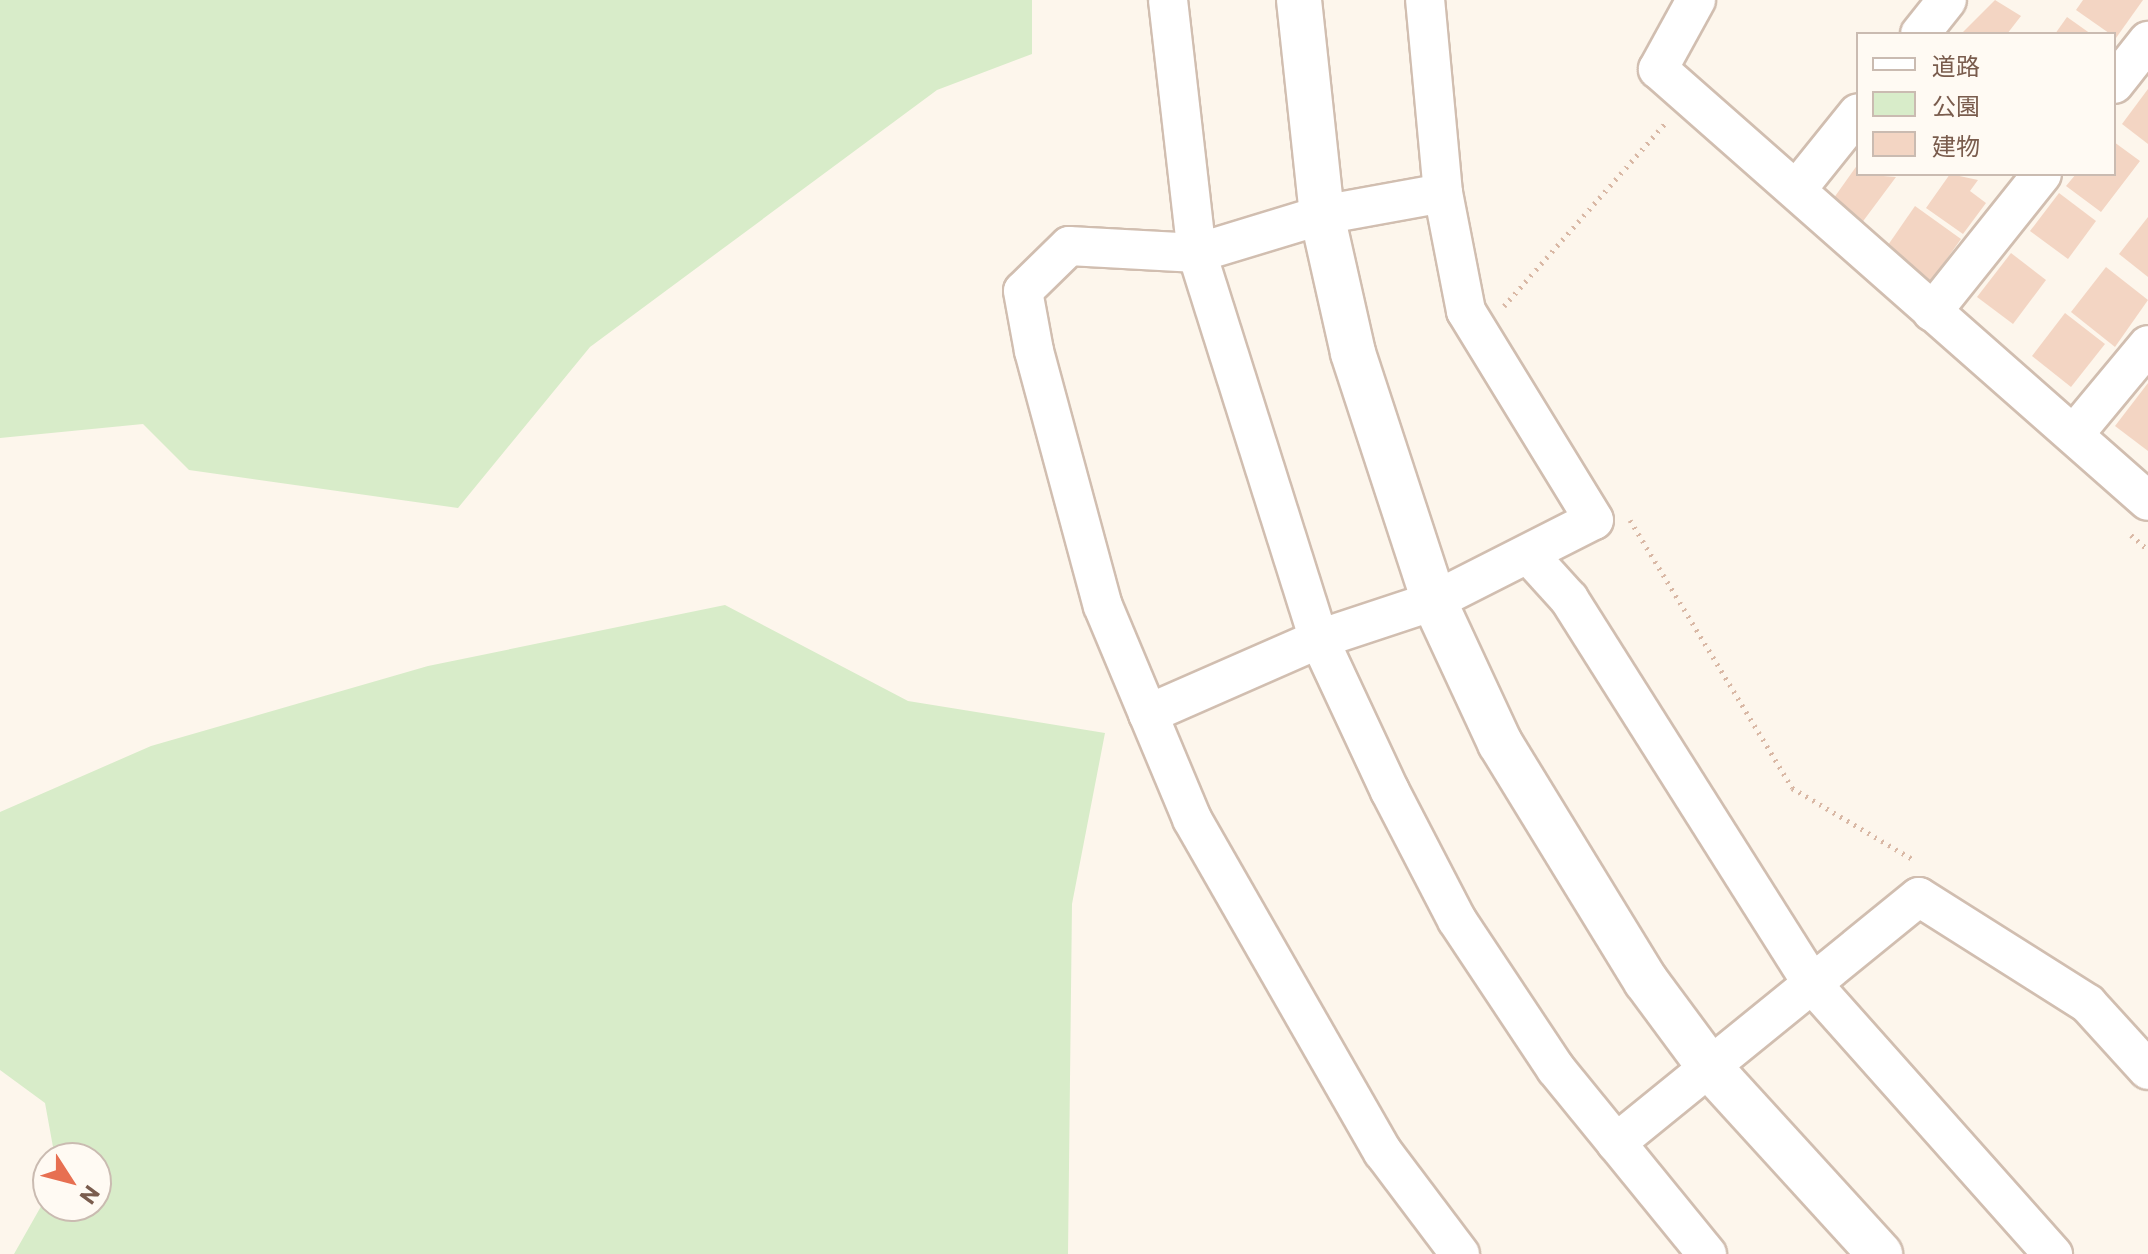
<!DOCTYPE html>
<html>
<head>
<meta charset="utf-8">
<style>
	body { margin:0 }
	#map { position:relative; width:2148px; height:1254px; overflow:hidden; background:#fdf6ec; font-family:Commissioner,"Noto Sans JP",sans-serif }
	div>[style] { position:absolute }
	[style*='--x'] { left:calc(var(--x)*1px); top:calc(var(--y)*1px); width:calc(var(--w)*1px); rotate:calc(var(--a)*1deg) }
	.green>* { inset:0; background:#d8ecc9 }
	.building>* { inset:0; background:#f3d5c3 }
	.path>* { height:5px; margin-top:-2.5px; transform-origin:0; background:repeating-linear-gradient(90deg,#d9b8a5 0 2px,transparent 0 8px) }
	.roads { filter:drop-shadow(2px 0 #d1beb0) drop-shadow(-2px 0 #d1beb0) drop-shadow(0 2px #d1beb0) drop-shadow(0 -2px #d1beb0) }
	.minor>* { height:38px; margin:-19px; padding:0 19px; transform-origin:19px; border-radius:19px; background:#fff }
	.tertiary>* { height:44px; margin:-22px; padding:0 22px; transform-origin:22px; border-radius:22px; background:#fff }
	span { translate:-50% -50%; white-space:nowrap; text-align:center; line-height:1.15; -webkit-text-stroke:7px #fffaf3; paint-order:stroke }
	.legend { position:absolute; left:1856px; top:32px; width:260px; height:144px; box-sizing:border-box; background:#fffaf3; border:2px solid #cabbb1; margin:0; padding:10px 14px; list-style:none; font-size:24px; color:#7a5c4d }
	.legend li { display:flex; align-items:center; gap:16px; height:40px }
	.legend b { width:40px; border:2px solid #cabbb1 }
	.north { position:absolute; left:32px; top:1142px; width:80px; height:80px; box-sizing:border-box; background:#fffaf3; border:2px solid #cabbb1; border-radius:50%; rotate:126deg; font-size:22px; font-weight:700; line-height:32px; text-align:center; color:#7a5c4d }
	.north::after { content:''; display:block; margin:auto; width:28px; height:36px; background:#e76f51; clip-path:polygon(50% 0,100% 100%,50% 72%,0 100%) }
</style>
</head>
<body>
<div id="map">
	<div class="green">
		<i style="clip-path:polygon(0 0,1032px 0,1032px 54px,937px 90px,590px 347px,458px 508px,189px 470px,143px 424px,0 438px)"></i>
		<i style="clip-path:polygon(725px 605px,908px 701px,1105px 733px,1072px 904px,1068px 1254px,14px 1254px,48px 1194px,48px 1206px,96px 1206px,96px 1158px,55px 1158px,45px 1103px,0 1070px,0 812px,151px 746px,428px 666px)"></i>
	</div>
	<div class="building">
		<i style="clip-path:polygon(1995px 0,2021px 16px,2007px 34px,1961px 34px)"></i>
		<i style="clip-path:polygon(2083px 0,2143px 0,2116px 38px,2076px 10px)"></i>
		<i style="clip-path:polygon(2067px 17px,2091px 34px,2055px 34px)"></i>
		<i style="clip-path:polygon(2148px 89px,2148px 144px,2122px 124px)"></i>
		<i style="clip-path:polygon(2114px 142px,2140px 161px,2101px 212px,2066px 186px,2076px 174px,2114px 174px)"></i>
		<i style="clip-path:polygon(1858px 164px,1858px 174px,1896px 177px,1861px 224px,1831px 202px)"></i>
		<i style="clip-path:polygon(1950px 174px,1978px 180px,1970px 191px,1986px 203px,1963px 234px,1926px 208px)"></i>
		<i style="clip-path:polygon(2059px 193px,2096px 221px,2068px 259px,2030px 231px)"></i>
		<i style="clip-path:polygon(1915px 206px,1961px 239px,1931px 281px,1886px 248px)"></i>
		<i style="clip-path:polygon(2148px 217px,2148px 277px,2119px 254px)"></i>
		<i style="clip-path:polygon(2011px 253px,2046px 280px,2013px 324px,1977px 297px)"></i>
		<i style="clip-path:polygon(2106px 267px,2148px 300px,2115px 347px,2071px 312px)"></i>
		<i style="clip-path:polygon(2065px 313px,2105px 344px,2071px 387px,2032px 356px)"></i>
		<i style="clip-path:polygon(2148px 383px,2148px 451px,2115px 426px)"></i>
	</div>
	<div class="path">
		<i style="--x:1504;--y:306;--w:245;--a:-48.6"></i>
		<i style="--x:1630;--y:520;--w:313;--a:58.8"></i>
		<i style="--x:1792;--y:788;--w:142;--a:30.5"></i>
		<i style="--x:2131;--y:535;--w:23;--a:41"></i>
	</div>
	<div class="roads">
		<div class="minor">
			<i style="--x:1168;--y:0;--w:255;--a:83.5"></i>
			<i style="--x:1197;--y:253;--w:128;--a:-176.9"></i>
			<i style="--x:1069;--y:246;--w:64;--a:135.6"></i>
			<i style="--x:1023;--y:291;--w:61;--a:79.6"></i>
			<i style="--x:1034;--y:351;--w:264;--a:74.9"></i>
			<i style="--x:1103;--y:606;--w:231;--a:67.3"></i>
			<i style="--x:1192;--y:819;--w:384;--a:60.2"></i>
			<i style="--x:1383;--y:1152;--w:128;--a:53"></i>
			<i style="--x:1696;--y:0;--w:79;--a:118.8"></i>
			<i style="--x:1658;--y:69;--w:653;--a:41.4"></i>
			<i style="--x:1920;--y:34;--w:43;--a:-51.5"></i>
			<i style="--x:2114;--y:84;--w:55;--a:-51.7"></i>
			<i style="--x:1797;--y:189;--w:97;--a:-51.2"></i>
			<i style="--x:1443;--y:193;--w:123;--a:169.7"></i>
			<i style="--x:1322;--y:215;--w:131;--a:163.1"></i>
			<i style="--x:1197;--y:253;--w:405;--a:72.5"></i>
			<i style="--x:1319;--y:639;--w:168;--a:65"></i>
			<i style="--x:1390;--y:791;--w:145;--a:62.6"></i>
			<i style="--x:1457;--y:920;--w:179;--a:56.4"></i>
			<i style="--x:1556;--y:1069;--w:239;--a:50.8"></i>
			<i style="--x:1932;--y:312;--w:176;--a:-51.4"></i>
			<i style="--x:2075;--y:433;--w:114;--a:-50.3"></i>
			<i style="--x:1530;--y:556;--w:58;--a:47.8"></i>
			<i style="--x:1569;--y:599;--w:457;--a:57.7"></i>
			<i style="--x:1813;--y:985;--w:361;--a:48.3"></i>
			<i style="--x:1148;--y:714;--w:187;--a:-23.7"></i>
			<i style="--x:1319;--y:639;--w:121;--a:-18.3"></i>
			<i style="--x:1434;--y:601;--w:179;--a:-26.9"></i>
			<i style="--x:1594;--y:520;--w:245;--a:-121.5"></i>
			<i style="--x:1466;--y:311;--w:120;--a:-101"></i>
			<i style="--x:1443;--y:193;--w:194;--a:-95.3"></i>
			<i style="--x:1616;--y:1143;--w:390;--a:-39.1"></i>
			<i style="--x:1919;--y:897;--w:200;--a:32.3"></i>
			<i style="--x:2088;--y:1004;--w:89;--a:47.7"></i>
		</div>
		<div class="tertiary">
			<i style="--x:1299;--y:0;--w:216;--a:83.9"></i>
			<i style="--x:1322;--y:215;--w:141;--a:77.3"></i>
			<i style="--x:1353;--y:353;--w:261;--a:71.9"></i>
			<i style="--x:1434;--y:601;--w:157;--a:65.1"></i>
			<i style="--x:1500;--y:743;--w:279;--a:58.5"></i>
			<i style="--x:1646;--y:981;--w:109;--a:53.5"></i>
			<i style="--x:1711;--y:1069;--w:251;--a:47.6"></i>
		</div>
	</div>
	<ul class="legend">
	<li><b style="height:10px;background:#fff"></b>道路</li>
	<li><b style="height:22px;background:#d8ecc9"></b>公園</li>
	<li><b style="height:22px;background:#f3d5c3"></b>建物</li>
	</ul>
	<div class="north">N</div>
</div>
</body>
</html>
